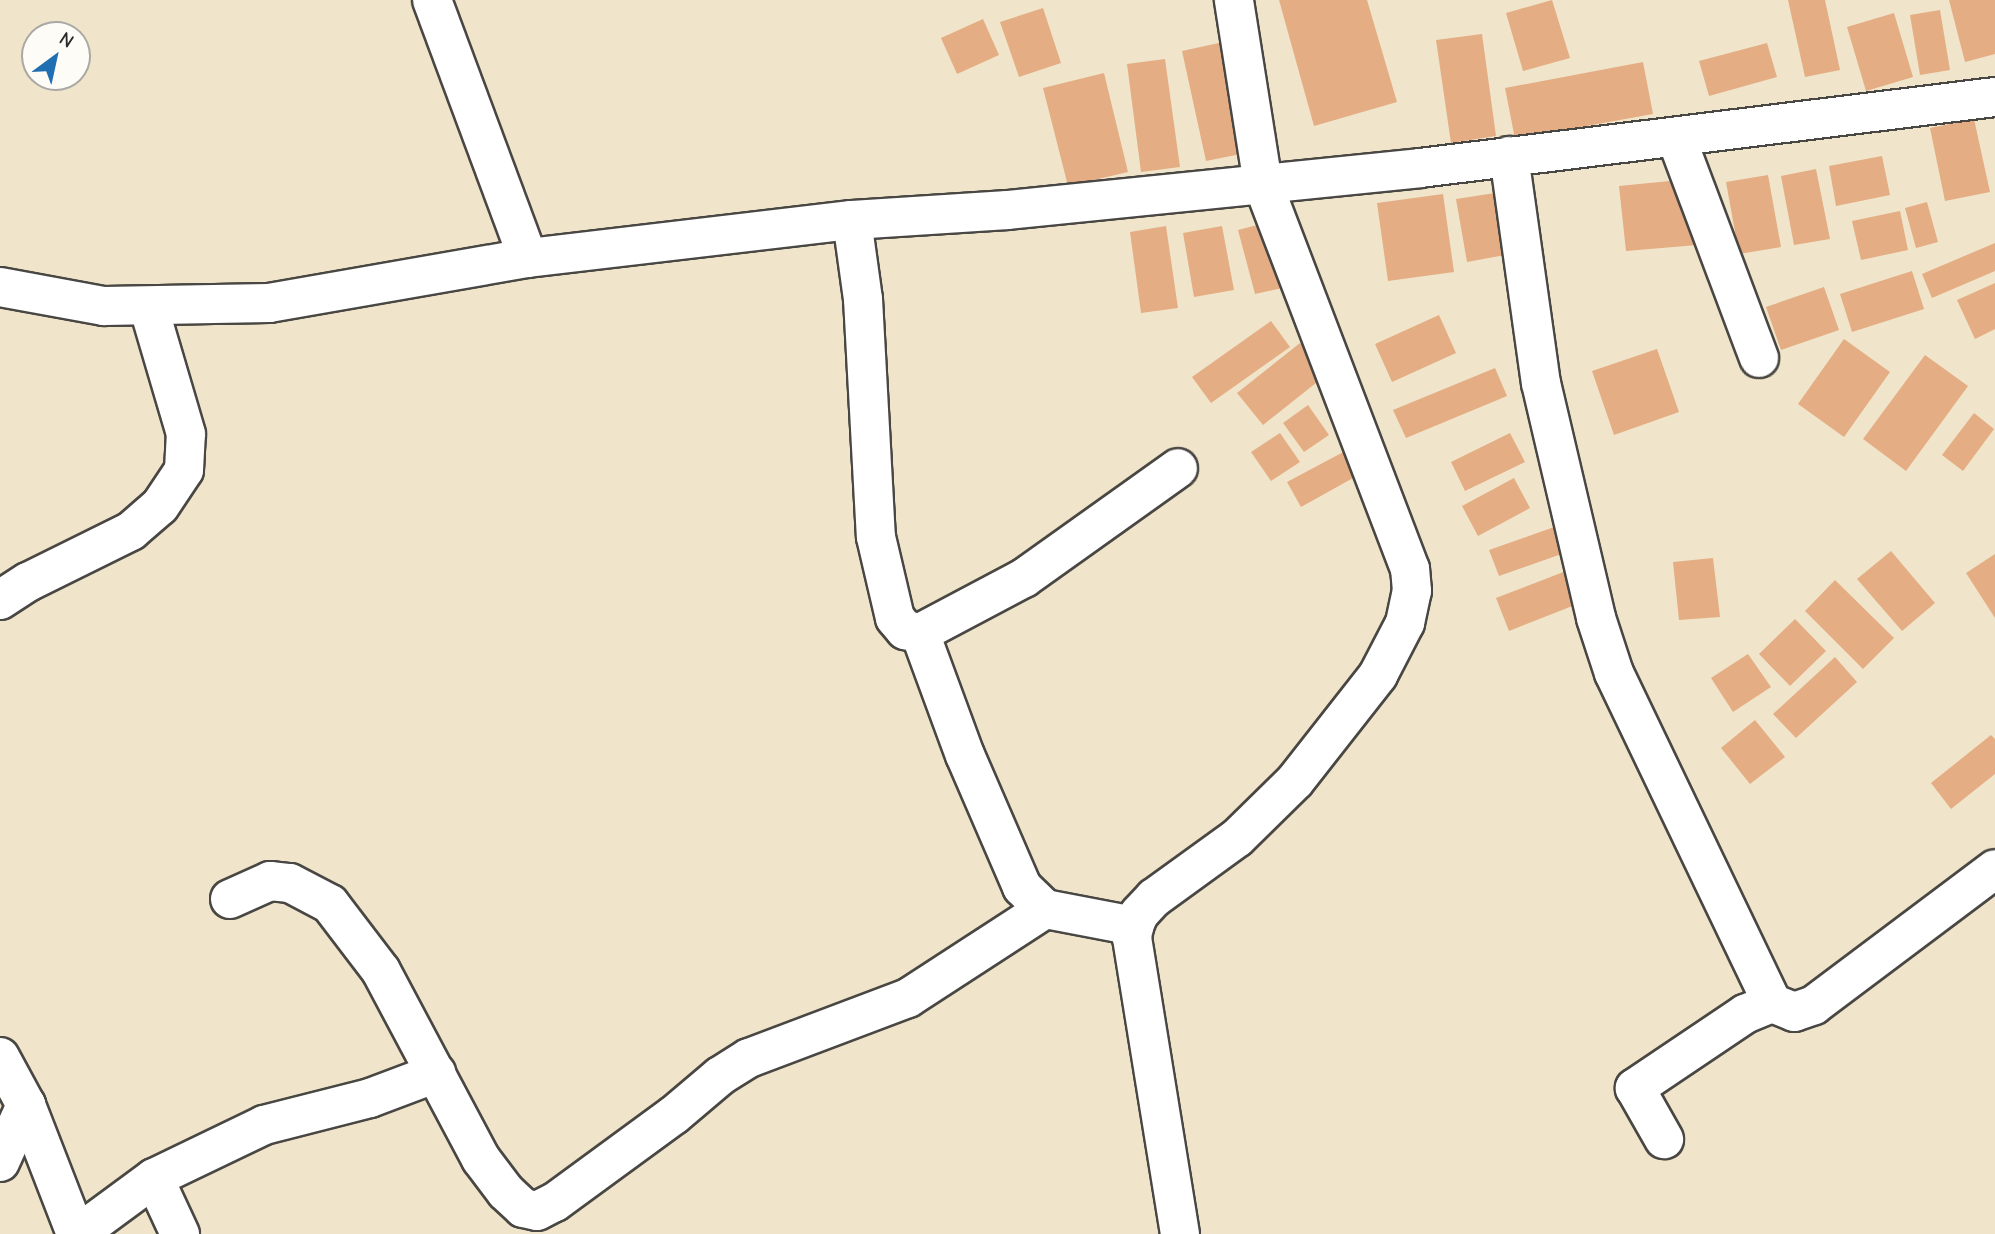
<!DOCTYPE html>
<html>
<head>
<meta charset="utf-8">
<style>
	body { margin:0 }
	#map { position:relative; width:1995px; height:1234px; overflow:hidden; background:#f0e5ca; font-family:"Comic Neue",sans-serif }
	div>[style] { position:absolute }
	[style*='--x'] { left:calc(var(--x)*1px); top:calc(var(--y)*1px); width:calc(var(--w)*1px); rotate:calc(var(--a)*1deg) }
	.building>* { inset:0; background:#e4ad84 }
	.roads { filter:drop-shadow(2px 0 #494743) drop-shadow(-2px 0 #494743) drop-shadow(0 2px #494743) drop-shadow(0 -2px #494743) }
	.minor>* { height:38px; margin:-19px; padding:0 19px; transform-origin:19px; border-radius:19px; background:#fff }
	span { translate:-50% -50%; white-space:nowrap; text-align:center; line-height:1.15; -webkit-text-stroke:5px #fdfcf7; paint-order:stroke }
	.north { position:absolute; left:21px; top:21px; width:70px; height:70px; box-sizing:border-box; background:#fdfcf7; border:2px solid #a9a8a5; border-radius:50%; rotate:33deg; font-size:19px; font-weight:700; line-height:28px; text-align:center; color:#2b2b2b }
	.north::after { content:''; display:block; margin:auto; width:24px; height:32px; background:#1f6fb2; clip-path:polygon(50% 0,100% 100%,50% 72%,0 100%) }
</style>
</head>
<body>
<div id="map">
	<div class="building">
		<i style="clip-path:polygon(1279px 0,1367px 0,1397px 102px,1314px 126px)"></i>
		<i style="clip-path:polygon(1552px 0,1570px 58px,1523px 71px,1506px 13px)"></i>
		<i style="clip-path:polygon(1788px 0,1825px 0,1840px 70px,1805px 77px)"></i>
		<i style="clip-path:polygon(1949px 0,1995px 0,1995px 54px,1965px 62px)"></i>
		<i style="clip-path:polygon(1043px 8px,1061px 63px,1019px 77px,1000px 22px)"></i>
		<i style="clip-path:polygon(1940px 10px,1950px 70px,1920px 75px,1910px 15px)"></i>
		<i style="clip-path:polygon(1894px 13px,1913px 77px,1866px 91px,1847px 27px)"></i>
		<i style="clip-path:polygon(983px 19px,999px 55px,957px 74px,941px 38px)"></i>
		<i style="clip-path:polygon(1482px 34px,1496px 136px,1451px 143px,1436px 40px)"></i>
		<i style="clip-path:polygon(1228px 41px,1251px 152px,1206px 161px,1182px 51px)"></i>
		<i style="clip-path:polygon(1767px 43px,1777px 77px,1709px 96px,1699px 61px)"></i>
		<i style="clip-path:polygon(1165px 59px,1180px 167px,1141px 172px,1127px 64px)"></i>
		<i style="clip-path:polygon(1643px 62px,1653px 114px,1515px 139px,1505px 88px)"></i>
		<i style="clip-path:polygon(1104px 73px,1128px 172px,1068px 186px,1043px 88px)"></i>
		<i style="clip-path:polygon(1974px 119px,1990px 192px,1945px 201px,1930px 128px)"></i>
		<i style="clip-path:polygon(1882px 156px,1890px 195px,1836px 206px,1829px 166px)"></i>
		<i style="clip-path:polygon(1816px 169px,1830px 239px,1794px 245px,1781px 176px)"></i>
		<i style="clip-path:polygon(1768px 175px,1781px 247px,1739px 254px,1726px 182px)"></i>
		<i style="clip-path:polygon(1690px 179px,1697px 245px,1626px 251px,1619px 186px)"></i>
		<i style="clip-path:polygon(1495px 193px,1505px 255px,1467px 262px,1456px 199px)"></i>
		<i style="clip-path:polygon(1443px 194px,1454px 272px,1388px 281px,1377px 203px)"></i>
		<i style="clip-path:polygon(1927px 202px,1938px 242px,1916px 248px,1905px 208px)"></i>
		<i style="clip-path:polygon(1900px 211px,1908px 250px,1861px 260px,1852px 221px)"></i>
		<i style="clip-path:polygon(1265px 223px,1282px 288px,1255px 294px,1238px 230px)"></i>
		<i style="clip-path:polygon(1166px 226px,1178px 308px,1141px 313px,1130px 232px)"></i>
		<i style="clip-path:polygon(1222px 226px,1234px 290px,1194px 297px,1183px 233px)"></i>
		<i style="clip-path:polygon(1995px 243px,1995px 271px,1932px 298px,1922px 274px)"></i>
		<i style="clip-path:polygon(1912px 271px,1924px 309px,1852px 332px,1840px 294px)"></i>
		<i style="clip-path:polygon(1995px 283px,1995px 329px,1975px 339px,1957px 300px)"></i>
		<i style="clip-path:polygon(1824px 287px,1839px 330px,1781px 350px,1766px 307px)"></i>
		<i style="clip-path:polygon(1439px 315px,1456px 353px,1392px 382px,1375px 344px)"></i>
		<i style="clip-path:polygon(1271px 321px,1290px 347px,1211px 403px,1192px 377px)"></i>
		<i style="clip-path:polygon(1844px 339px,1890px 372px,1844px 437px,1798px 404px)"></i>
		<i style="clip-path:polygon(1300px 343px,1326px 375px,1263px 425px,1237px 393px)"></i>
		<i style="clip-path:polygon(1657px 349px,1679px 412px,1614px 435px,1592px 371px)"></i>
		<i style="clip-path:polygon(1925px 355px,1968px 386px,1906px 471px,1863px 439px)"></i>
		<i style="clip-path:polygon(1495px 368px,1507px 396px,1406px 438px,1393px 410px)"></i>
		<i style="clip-path:polygon(1308px 405px,1329px 435px,1304px 452px,1283px 423px)"></i>
		<i style="clip-path:polygon(1974px 413px,1994px 429px,1963px 471px,1942px 455px)"></i>
		<i style="clip-path:polygon(1280px 433px,1300px 462px,1271px 481px,1251px 452px)"></i>
		<i style="clip-path:polygon(1510px 433px,1525px 462px,1465px 491px,1451px 462px)"></i>
		<i style="clip-path:polygon(1349px 449px,1362px 473px,1301px 507px,1287px 482px)"></i>
		<i style="clip-path:polygon(1514px 478px,1530px 508px,1478px 536px,1462px 506px)"></i>
		<i style="clip-path:polygon(1557px 526px,1567px 552px,1499px 576px,1489px 550px)"></i>
		<i style="clip-path:polygon(1891px 551px,1935px 603px,1902px 631px,1857px 579px)"></i>
		<i style="clip-path:polygon(1995px 554px,1995px 618px,1966px 573px)"></i>
		<i style="clip-path:polygon(1713px 558px,1720px 617px,1679px 620px,1673px 562px)"></i>
		<i style="clip-path:polygon(1566px 571px,1580px 603px,1509px 631px,1496px 598px)"></i>
		<i style="clip-path:polygon(1835px 580px,1894px 638px,1863px 669px,1805px 611px)"></i>
		<i style="clip-path:polygon(1795px 619px,1826px 651px,1790px 686px,1759px 654px)"></i>
		<i style="clip-path:polygon(1748px 654px,1771px 687px,1733px 712px,1711px 678px)"></i>
		<i style="clip-path:polygon(1835px 657px,1857px 682px,1796px 738px,1773px 714px)"></i>
		<i style="clip-path:polygon(1755px 720px,1785px 757px,1750px 784px,1721px 748px)"></i>
		<i style="clip-path:polygon(1991px 735px,1995px 739px,1995px 774px,1951px 809px,1931px 783px)"></i>
	</div>
	<div class="roads">
		<div class="minor">
			<i style="--x:432;--y:0;--w:275;--a:69.6"></i>
			<i style="--x:1676;--y:137;--w:236;--a:69.4"></i>
			<i style="--x:1509;--y:156;--w:229;--a:82"></i>
			<i style="--x:1541;--y:383;--w:241;--a:76.8"></i>
			<i style="--x:1596;--y:618;--w:58;--a:71.9"></i>
			<i style="--x:1614;--y:673;--w:366;--a:64.4"></i>
			<i style="--x:1772;--y:1003;--w:29;--a:158"></i>
			<i style="--x:1745;--y:1014;--w:133;--a:146.1"></i>
			<i style="--x:1635;--y:1088;--w:59;--a:60.4"></i>
			<i style="--x:852;--y:220;--w:80;--a:82.1"></i>
			<i style="--x:863;--y:299;--w:238;--a:86.9"></i>
			<i style="--x:876;--y:537;--w:83;--a:76.8"></i>
			<i style="--x:895;--y:618;--w:16;--a:50"></i>
			<i style="--x:905;--y:630;--w:15;--a:11"></i>
			<i style="--x:920;--y:633;--w:118;--a:-27.9"></i>
			<i style="--x:1024;--y:578;--w:189;--a:-35.5"></i>
			<i style="--x:0;--y:287;--w:106;--a:10.4"></i>
			<i style="--x:104;--y:306;--w:165;--a:-1"></i>
			<i style="--x:269;--y:303;--w:263;--a:-9.9"></i>
			<i style="--x:528;--y:258;--w:326;--a:-6.7"></i>
			<i style="--x:852;--y:220;--w:156;--a:-3.7"></i>
			<i style="--x:1008;--y:210;--w:414;--a:-5.8"></i>
			<i style="--x:1420;--y:168;--w:579;--a:-7.04"></i>
			<i style="--x:0;--y:600;--w:33;--a:-33"></i>
			<i style="--x:28;--y:582;--w:115;--a:-26.3"></i>
			<i style="--x:131;--y:531;--w:38;--a:-41"></i>
			<i style="--x:160;--y:506;--w:43;--a:-56.3"></i>
			<i style="--x:184;--y:470;--w:36;--a:-87"></i>
			<i style="--x:186;--y:434;--w:131;--a:-106.4"></i>
			<i style="--x:920;--y:633;--w:130;--a:69.8"></i>
			<i style="--x:965;--y:755;--w:144;--a:66.6"></i>
			<i style="--x:1022;--y:887;--w:32;--a:44"></i>
			<i style="--x:1045;--y:909;--w:91;--a:10.8"></i>
			<i style="--x:230;--y:899;--w:44;--a:-24.2"></i>
			<i style="--x:270;--y:881;--w:20;--a:6"></i>
			<i style="--x:290;--y:883;--w:45;--a:27.7"></i>
			<i style="--x:330;--y:904;--w:84;--a:52.7"></i>
			<i style="--x:381;--y:971;--w:213;--a:62"></i>
			<i style="--x:481;--y:1159;--w:41;--a:52.9"></i>
			<i style="--x:506;--y:1192;--w:23;--a:43"></i>
			<i style="--x:523;--y:1208;--w:14;--a:12"></i>
			<i style="--x:537;--y:1211;--w:20;--a:-27"></i>
			<i style="--x:555;--y:1202;--w:147;--a:-36.2"></i>
			<i style="--x:674;--y:1115;--w:60;--a:-40.3"></i>
			<i style="--x:720;--y:1076;--w:34;--a:-32"></i>
			<i style="--x:749;--y:1058;--w:170;--a:-20.7"></i>
			<i style="--x:908;--y:998;--w:163;--a:-33"></i>
			<i style="--x:1772;--y:1003;--w:24;--a:22"></i>
			<i style="--x:1794;--y:1012;--w:21;--a:-19"></i>
			<i style="--x:1814;--y:1005;--w:226;--a:-36.9"></i>
			<i style="--x:0;--y:1057;--w:55;--a:61.6"></i>
			<i style="--x:26;--y:1105;--w:138;--a:68.8"></i>
			<i style="--x:0;--y:1162;--w:63;--a:-65.5"></i>
			<i style="--x:154;--y:1178;--w:62;--a:65.1"></i>
			<i style="--x:78;--y:1234;--w:94;--a:-36.4"></i>
			<i style="--x:154;--y:1178;--w:122;--a:-25.7"></i>
			<i style="--x:264;--y:1125;--w:109;--a:-14.3"></i>
			<i style="--x:370;--y:1098;--w:71;--a:-20.7"></i>
			<i style="--x:1180;--y:1234;--w:300;--a:-99.2"></i>
			<i style="--x:1132;--y:938;--w:12;--a:-81"></i>
			<i style="--x:1134;--y:926;--w:13;--a:-67"></i>
			<i style="--x:1139;--y:914;--w:22;--a:-47"></i>
			<i style="--x:1154;--y:898;--w:102;--a:-35.9"></i>
			<i style="--x:1237;--y:838;--w:81;--a:-44.5"></i>
			<i style="--x:1295;--y:781;--w:135;--a:-51.9"></i>
			<i style="--x:1378;--y:675;--w:59;--a:-62.6"></i>
			<i style="--x:1405;--y:623;--w:33;--a:-78"></i>
			<i style="--x:1412;--y:591;--w:22;--a:-95"></i>
			<i style="--x:1410;--y:569;--w:412;--a:-110.9"></i>
			<i style="--x:1263;--y:184;--w:186;--a:-99"></i>
		</div>
	</div>
	<div class="north">N</div>
</div>
</body>
</html>
